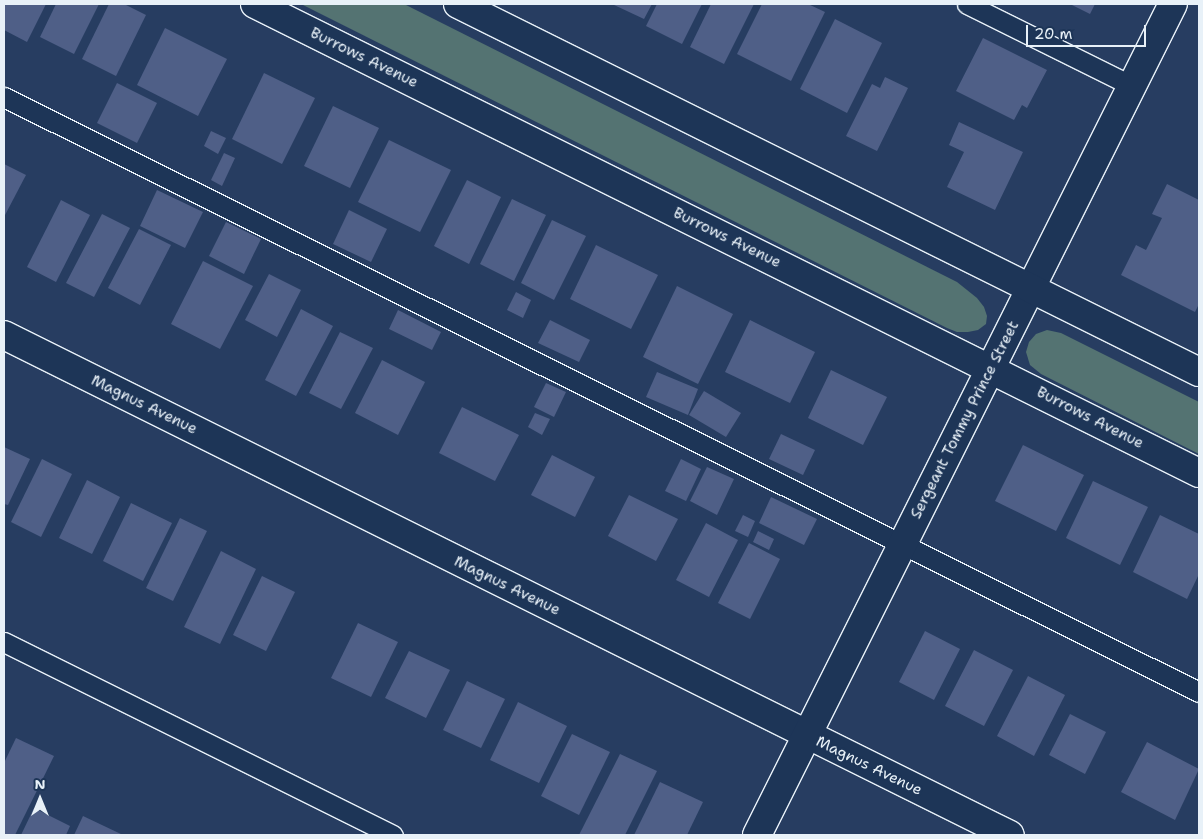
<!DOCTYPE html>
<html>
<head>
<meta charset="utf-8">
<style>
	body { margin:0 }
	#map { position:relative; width:1203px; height:839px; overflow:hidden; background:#273d61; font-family:"Shantell Sans",sans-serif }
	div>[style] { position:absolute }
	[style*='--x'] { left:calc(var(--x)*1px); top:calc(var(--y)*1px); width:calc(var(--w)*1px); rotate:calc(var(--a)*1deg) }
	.green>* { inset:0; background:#547372 }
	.building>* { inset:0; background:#4f5f87 }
	.roads { filter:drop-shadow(1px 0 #e8f1f8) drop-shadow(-1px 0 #e8f1f8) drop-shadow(0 1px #e8f1f8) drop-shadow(0 -1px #e8f1f8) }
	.lane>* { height:19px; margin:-9.5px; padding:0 9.5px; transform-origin:9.5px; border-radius:9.5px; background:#1d3557 }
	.street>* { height:28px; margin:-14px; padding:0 14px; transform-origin:14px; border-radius:14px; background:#1d3557 }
	.secondary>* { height:28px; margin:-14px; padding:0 14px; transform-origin:14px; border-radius:14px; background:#1d3557 }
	span { translate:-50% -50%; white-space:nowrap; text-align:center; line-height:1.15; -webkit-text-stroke:4.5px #1d3557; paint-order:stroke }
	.street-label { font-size:15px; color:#e8f1f8 }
	.frame { position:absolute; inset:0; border:5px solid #e8f1f8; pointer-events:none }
	.north { position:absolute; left:15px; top:774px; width:50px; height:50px; -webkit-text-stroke:4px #1d3557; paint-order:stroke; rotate:0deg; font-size:14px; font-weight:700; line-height:20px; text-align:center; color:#e8f1f8 }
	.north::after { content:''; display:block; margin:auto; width:18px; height:22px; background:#e8f1f8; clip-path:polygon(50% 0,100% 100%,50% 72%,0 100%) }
	.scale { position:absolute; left:1026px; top:25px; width:120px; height:22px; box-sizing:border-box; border:2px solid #e8f1f8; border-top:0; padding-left:6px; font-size:15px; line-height:18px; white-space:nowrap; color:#e8f1f8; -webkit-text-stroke:4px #1d3557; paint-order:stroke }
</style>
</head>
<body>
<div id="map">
	<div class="green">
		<i style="clip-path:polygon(301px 4px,404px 4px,957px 282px,977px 298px,984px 307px,987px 316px,986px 324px,978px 330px,968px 332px,957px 332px,947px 328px)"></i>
		<i style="clip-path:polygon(1047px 330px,1061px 333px,1199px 402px,1199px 454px,1041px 374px,1030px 365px,1026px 352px,1029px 342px,1036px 334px)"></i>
	</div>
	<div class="building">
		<i style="clip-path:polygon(4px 4px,46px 4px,27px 42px,4px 30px)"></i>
		<i style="clip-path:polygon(56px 4px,99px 4px,74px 54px,40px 37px)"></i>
		<i style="clip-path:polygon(109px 4px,124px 4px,146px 15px,116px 76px,82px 59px)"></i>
		<i style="clip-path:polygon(612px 4px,652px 4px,644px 19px)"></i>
		<i style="clip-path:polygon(657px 4px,702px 4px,682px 44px,646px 26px)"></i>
		<i style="clip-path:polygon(711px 4px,754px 4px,724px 64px,690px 47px)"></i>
		<i style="clip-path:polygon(762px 4px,808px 4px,825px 12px,791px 81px,737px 54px)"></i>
		<i style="clip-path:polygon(1070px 4px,1095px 4px,1090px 14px)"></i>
		<i style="clip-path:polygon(835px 19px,882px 43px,847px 113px,800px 89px)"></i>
		<i style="clip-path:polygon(165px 28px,227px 59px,198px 116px,137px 85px)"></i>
		<i style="clip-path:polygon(983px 38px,1047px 70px,1027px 108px,1022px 105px,1014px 120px,956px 91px)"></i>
		<i style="clip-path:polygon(264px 73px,315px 98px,282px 164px,232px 139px)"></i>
		<i style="clip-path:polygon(885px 77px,908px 88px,877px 151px,846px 136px,872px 84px,880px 88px)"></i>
		<i style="clip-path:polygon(117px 83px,157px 103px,137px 143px,97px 123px)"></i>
		<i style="clip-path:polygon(333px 106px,379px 128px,350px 188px,304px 166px)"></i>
		<i style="clip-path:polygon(959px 122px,1023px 152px,995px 210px,947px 187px,964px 152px,949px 145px)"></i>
		<i style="clip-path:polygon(211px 131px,226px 138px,218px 154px,204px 146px)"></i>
		<i style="clip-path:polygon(389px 140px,451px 170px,420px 232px,358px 202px)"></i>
		<i style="clip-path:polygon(224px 153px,235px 158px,222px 186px,211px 180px)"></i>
		<i style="clip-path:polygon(4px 164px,26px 175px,4px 217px)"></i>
		<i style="clip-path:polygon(467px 180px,501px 197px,469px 264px,434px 246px)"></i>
		<i style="clip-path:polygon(1167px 184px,1199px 200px,1199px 304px,1195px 312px,1121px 275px,1136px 245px,1146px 250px,1162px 218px,1152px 214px)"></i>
		<i style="clip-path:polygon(157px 190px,203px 212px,185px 248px,140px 226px)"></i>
		<i style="clip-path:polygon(512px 199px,546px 215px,514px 281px,480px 264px)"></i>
		<i style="clip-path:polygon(61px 200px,90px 215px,56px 282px,27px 267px)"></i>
		<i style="clip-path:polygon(349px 210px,387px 229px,371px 262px,333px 244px)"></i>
		<i style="clip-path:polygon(102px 214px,130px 228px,94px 297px,66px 283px)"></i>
		<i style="clip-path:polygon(552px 220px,586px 236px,554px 300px,521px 283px)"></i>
		<i style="clip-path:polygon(226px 222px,261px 239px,244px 274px,209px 256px)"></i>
		<i style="clip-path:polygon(139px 229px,171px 245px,140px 305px,108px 288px)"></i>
		<i style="clip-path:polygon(596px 245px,658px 275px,631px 329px,570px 299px)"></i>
		<i style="clip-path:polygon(203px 261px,253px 286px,220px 349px,171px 324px)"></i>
		<i style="clip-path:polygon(269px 274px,301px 290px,277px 337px,245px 320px)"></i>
		<i style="clip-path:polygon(677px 286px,733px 314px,698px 384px,643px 357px)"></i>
		<i style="clip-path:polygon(516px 292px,531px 300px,523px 318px,507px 310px)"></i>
		<i style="clip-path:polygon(301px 309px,333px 326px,296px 396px,265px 380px)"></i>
		<i style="clip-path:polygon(398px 310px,441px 332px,432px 350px,389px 329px)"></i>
		<i style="clip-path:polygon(550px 320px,590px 340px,579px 362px,538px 343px)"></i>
		<i style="clip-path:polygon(750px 320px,815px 352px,790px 403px,725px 372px)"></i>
		<i style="clip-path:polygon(340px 332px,373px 348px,341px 409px,309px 393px)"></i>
		<i style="clip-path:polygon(382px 360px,425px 382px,398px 435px,355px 413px)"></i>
		<i style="clip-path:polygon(831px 370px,887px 397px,863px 445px,808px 418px)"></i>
		<i style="clip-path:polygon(657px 372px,698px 389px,688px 415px,646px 397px)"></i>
		<i style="clip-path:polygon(546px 383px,566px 392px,554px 417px,534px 407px)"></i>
		<i style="clip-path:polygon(704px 391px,741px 413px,726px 437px,689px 415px)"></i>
		<i style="clip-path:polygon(462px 407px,519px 435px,495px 481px,439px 453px)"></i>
		<i style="clip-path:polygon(535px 413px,550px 419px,542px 435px,528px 427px)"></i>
		<i style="clip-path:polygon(781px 434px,815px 450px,803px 475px,769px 459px)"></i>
		<i style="clip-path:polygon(1023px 445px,1084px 475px,1056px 531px,995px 501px)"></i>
		<i style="clip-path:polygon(4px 447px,30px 459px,8px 505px,4px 504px)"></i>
		<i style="clip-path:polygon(552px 455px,595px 477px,575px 517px,531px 495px)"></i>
		<i style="clip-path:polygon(42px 459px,72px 474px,41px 537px,11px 522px)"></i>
		<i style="clip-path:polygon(681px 459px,701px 469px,686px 501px,665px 491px)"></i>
		<i style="clip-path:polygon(707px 467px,734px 479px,717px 515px,690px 501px)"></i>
		<i style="clip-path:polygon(87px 480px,120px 497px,92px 554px,59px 538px)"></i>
		<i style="clip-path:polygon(1093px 481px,1148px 507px,1120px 565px,1066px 538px)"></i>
		<i style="clip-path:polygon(629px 495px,678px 519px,656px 561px,608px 536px)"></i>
		<i style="clip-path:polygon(771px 497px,817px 519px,804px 545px,759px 523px)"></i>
		<i style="clip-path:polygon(131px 503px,172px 523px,143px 581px,103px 561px)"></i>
		<i style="clip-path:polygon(743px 515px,755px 521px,748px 537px,735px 531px)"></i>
		<i style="clip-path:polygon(1160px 515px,1199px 534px,1199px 574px,1187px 599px,1133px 572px)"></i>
		<i style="clip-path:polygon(180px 518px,207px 531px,173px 601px,146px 588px)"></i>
		<i style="clip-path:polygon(706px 523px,738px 540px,709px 597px,676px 580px)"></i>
		<i style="clip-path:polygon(758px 531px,774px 539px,769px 550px,753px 542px)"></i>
		<i style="clip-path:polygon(749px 543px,780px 559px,750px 619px,718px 603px)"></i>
		<i style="clip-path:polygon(221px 551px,256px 569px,220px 644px,184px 627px)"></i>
		<i style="clip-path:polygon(262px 576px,295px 592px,266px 651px,233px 635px)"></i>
		<i style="clip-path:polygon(358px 623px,398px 642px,371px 697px,331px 678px)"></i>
		<i style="clip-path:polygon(925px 631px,960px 649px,934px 700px,899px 682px)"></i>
		<i style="clip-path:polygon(974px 650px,1013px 670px,984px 726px,945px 706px)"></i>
		<i style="clip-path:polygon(409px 651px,450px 670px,426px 718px,385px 698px)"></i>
		<i style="clip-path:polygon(1028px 676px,1065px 695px,1034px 756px,997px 736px)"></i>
		<i style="clip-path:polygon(467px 681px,505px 699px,481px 748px,443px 730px)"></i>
		<i style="clip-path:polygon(518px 702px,567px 726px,539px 783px,490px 760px)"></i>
		<i style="clip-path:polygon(1070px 714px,1106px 732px,1085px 774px,1049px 755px)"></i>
		<i style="clip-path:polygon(572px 734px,610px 752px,579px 815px,541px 796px)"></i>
		<i style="clip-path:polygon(16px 738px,54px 756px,15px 835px,4px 835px,4px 763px)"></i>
		<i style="clip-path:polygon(1147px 742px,1199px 769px,1175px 820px,1121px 792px)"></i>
		<i style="clip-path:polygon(620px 754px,657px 771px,625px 835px,579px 835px)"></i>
		<i style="clip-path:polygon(660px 782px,703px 802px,687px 835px,634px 835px)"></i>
		<i style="clip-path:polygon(34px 808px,70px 826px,66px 835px,21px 835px)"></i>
		<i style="clip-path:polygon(83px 816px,123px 835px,74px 835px)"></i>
	</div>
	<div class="roads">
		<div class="lane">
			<i style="--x:967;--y:4;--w:184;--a:26.4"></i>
			<i style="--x:4;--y:97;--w:1335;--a:26.47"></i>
			<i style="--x:4;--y:642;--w:434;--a:26.4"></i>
		</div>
		<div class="street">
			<i style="--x:4;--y:335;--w:1123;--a:26.43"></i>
			<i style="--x:757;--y:835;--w:929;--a:-63.41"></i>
		</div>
		<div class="secondary">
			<i style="--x:255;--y:4;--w:1054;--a:26.42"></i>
			<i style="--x:458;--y:4;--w:827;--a:26.41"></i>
		</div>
	</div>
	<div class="street-label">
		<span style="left:364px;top:58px;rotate:26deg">Burrows Avenue</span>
		<span style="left:727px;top:238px;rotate:26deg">Burrows Avenue</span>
		<span style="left:144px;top:405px;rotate:26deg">Magnus Avenue</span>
		<span style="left:1090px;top:418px;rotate:27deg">Burrows Avenue</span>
		<span style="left:965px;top:420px;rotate:-63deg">Sergeant Tommy Prince Street</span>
		<span style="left:507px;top:586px;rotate:26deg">Magnus Avenue</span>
		<span style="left:869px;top:766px;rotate:26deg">Magnus Avenue</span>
	</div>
	<div class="frame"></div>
	<div class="north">N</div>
	<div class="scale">20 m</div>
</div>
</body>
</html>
